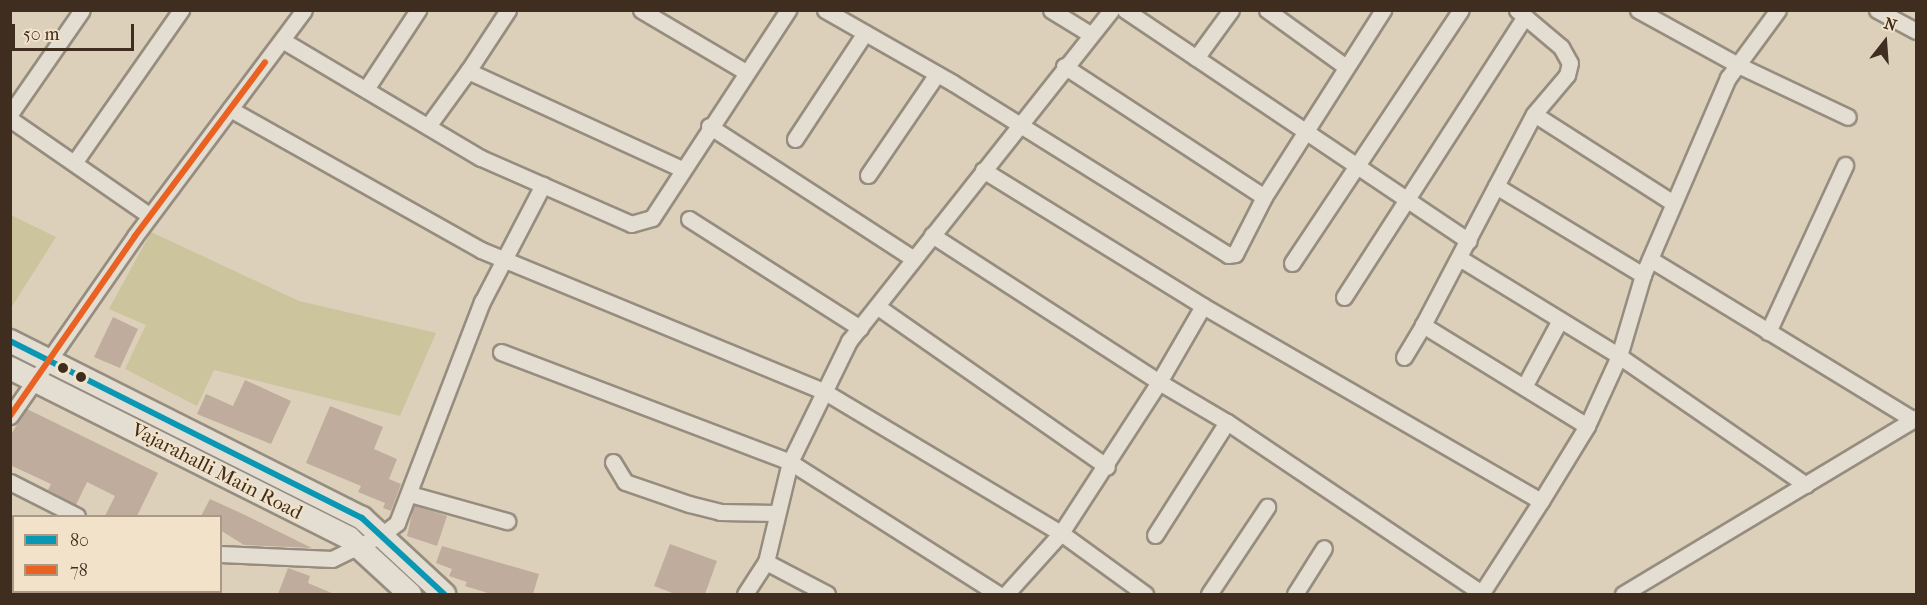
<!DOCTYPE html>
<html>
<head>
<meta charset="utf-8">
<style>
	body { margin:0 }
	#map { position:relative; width:1927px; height:605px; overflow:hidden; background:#dcd0ba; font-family:"IM FELL French Canon",serif }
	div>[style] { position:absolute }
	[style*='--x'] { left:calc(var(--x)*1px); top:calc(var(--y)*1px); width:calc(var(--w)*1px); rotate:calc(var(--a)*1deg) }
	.green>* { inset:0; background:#cbc49d }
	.building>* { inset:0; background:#c0ac9c }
	.roads { filter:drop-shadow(2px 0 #968d7f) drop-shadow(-2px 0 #968d7f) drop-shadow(0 2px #968d7f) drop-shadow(0 -2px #968d7f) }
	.minor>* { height:15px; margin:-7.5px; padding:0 7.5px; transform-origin:7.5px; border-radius:7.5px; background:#e3ddd2 }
	.secondary>* { height:22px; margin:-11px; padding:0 11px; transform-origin:11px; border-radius:11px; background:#e3ddd2 }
	.bus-1>* { height:6px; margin:-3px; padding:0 3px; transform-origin:3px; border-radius:3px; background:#0997b4 }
	.bus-2>* { height:6px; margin:-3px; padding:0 3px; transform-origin:3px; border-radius:3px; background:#e96222 }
	.dots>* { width:16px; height:16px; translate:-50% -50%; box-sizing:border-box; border:3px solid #f1e2c9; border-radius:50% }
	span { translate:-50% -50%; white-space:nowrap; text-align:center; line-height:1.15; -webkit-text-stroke:4.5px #f1e2c9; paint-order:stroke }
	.street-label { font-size:20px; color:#3f2e1f }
	.frame { position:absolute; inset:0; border:12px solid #3f2e1f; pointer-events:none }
	.legend { position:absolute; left:12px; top:515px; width:210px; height:78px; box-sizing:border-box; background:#f1e2c9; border:2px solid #aa9a85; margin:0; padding:8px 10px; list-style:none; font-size:18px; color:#3f2e1f }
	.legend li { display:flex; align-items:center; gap:12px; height:30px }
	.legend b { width:30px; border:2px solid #aa9a85 }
	.north { position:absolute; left:1855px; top:12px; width:60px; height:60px; -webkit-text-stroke:4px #f1e2c9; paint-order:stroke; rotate:17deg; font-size:16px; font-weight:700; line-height:24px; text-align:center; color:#3f2e1f }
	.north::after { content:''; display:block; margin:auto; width:21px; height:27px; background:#3f2e1f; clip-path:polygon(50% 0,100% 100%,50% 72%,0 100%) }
	.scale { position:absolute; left:12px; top:24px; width:122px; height:27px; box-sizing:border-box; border:3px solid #3f2e1f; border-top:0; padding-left:8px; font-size:18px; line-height:21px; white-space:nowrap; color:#3f2e1f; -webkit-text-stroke:4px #f1e2c9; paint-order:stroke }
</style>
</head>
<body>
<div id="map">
	<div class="green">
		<i style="clip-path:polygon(11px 215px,56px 237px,11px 308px)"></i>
		<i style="clip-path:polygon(151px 232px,299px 301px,436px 333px,400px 416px,214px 370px,197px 406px,125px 369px,146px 325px,109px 309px)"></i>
	</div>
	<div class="building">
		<i style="clip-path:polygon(113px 317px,138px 329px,120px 368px,94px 357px)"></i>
		<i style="clip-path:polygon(245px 380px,291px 401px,271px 444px,197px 414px,206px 394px,233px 406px)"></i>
		<i style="clip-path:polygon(330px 406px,383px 427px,374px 449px,397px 459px,389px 479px,401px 484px,391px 511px,383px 508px,385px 503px,358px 492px,361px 486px,306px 463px)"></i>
		<i style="clip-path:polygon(27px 409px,158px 473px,137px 516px,105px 516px,115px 496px,87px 482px,76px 505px,48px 490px,51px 484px,10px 465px,10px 436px)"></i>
		<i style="clip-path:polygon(210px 499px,245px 515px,312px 548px,244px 545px,220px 530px,220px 516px,201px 516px)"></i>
		<i style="clip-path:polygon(414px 505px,447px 516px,437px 546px,407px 536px)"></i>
		<i style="clip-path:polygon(670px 544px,717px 561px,705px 594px,675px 594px,654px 586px)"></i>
		<i style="clip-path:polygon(442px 546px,539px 574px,533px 594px,491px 594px,465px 586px,467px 582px,449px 576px,452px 569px,436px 563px)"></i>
		<i style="clip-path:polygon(288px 568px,310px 576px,308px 583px,334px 594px,278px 594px)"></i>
	</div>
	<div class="roads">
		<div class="minor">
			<i style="--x:641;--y:10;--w:122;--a:30.6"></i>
			<i style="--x:825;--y:10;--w:147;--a:29.7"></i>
			<i style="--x:953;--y:83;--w:324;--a:32"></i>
			<i style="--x:1228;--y:255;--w:7;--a:-8"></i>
			<i style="--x:1235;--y:254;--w:64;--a:-63"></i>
			<i style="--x:1264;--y:197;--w:222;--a:-57.5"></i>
			<i style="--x:1051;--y:10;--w:46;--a:31.6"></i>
			<i style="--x:1125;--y:10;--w:414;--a:33.9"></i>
			<i style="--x:1267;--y:10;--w:97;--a:35.8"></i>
			<i style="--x:1517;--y:10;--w:57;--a:40.1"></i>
			<i style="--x:1561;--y:47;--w:18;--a:61"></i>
			<i style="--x:1570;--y:63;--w:12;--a:104"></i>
			<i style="--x:1567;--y:75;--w:51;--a:130.2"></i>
			<i style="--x:1638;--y:10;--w:116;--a:28.8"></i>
			<i style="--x:1740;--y:66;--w:119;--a:25.3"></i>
			<i style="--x:1877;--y:10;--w:44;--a:28.3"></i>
			<i style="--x:282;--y:40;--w:231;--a:30.7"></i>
			<i style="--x:481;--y:158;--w:164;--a:23.7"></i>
			<i style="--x:631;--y:224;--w:22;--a:-16"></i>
			<i style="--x:652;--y:218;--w:249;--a:-56.8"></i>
			<i style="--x:1196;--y:58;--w:59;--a:-53.9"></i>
			<i style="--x:1064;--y:66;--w:239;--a:33.2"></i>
			<i style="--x:468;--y:71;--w:73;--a:-56.7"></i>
			<i style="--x:366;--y:89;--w:95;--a:-56.6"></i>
			<i style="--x:230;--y:109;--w:288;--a:29.3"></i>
			<i style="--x:481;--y:250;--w:372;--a:22.4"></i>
			<i style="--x:825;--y:392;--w:275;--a:30.9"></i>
			<i style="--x:1061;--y:533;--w:104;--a:36"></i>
			<i style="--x:10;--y:114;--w:126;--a:-55.3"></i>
			<i style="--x:10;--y:119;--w:170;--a:34.7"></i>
			<i style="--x:428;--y:126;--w:68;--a:-54"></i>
			<i style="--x:468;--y:71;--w:235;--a:24.6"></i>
			<i style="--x:709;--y:126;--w:244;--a:33"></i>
			<i style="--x:795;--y:139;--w:127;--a:-56.6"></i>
			<i style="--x:74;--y:163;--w:187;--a:-55"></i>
			<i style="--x:983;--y:170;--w:259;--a:31.7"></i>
			<i style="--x:1203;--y:306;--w:390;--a:30"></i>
			<i style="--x:1541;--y:501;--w:111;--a:122.8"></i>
			<i style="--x:868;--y:175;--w:122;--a:-55.7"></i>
			<i style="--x:1496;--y:186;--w:81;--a:-62.2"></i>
			<i style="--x:1534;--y:114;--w:165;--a:32.6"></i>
			<i style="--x:689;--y:219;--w:203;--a:32.5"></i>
			<i style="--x:932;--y:235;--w:270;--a:32.9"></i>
			<i style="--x:1159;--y:382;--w:180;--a:123"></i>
			<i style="--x:1061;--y:533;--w:82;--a:132"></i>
			<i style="--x:1461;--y:259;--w:185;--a:31.5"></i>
			<i style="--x:1619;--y:356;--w:227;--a:34.6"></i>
			<i style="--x:1650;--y:259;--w:309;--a:31.4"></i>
			<i style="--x:1292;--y:263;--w:304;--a:-56.3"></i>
			<i style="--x:1344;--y:297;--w:334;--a:-57.2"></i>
			<i style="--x:1203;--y:306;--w:88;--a:120.1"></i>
			<i style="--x:1159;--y:382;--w:79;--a:30.5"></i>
			<i style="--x:1227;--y:422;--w:306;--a:33.9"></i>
			<i style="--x:878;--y:307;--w:279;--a:34.9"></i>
			<i style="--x:1768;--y:332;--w:184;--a:-65.2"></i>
			<i style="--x:501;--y:352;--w:309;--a:20.8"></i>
			<i style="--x:790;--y:462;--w:246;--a:32.4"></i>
			<i style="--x:1404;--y:357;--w:37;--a:-59"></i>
			<i style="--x:1524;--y:387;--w:76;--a:-61.8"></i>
			<i style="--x:10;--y:416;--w:219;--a:-55.2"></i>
			<i style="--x:135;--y:236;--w:282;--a:-53.2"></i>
			<i style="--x:1587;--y:426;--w:193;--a:-148.4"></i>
			<i style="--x:1423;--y:325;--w:157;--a:-62.3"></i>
			<i style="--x:1496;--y:186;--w:172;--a:31.2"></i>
			<i style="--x:613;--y:462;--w:23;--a:59"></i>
			<i style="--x:625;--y:482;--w:68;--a:19"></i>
			<i style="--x:689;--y:504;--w:32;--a:14"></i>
			<i style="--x:720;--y:512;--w:56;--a:1"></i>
			<i style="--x:10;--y:482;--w:75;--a:26.9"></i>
			<i style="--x:410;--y:494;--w:101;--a:15.6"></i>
			<i style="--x:1541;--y:501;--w:88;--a:-58.5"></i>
			<i style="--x:1587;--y:426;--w:77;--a:-65.4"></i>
			<i style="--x:1619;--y:356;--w:84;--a:-73.5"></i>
			<i style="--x:1643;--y:275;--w:215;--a:-66.7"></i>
			<i style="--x:1728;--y:78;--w:84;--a:-53.7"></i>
			<i style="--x:1155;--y:535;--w:134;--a:-57.5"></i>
			<i style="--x:220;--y:554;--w:112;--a:2.6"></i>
			<i style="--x:332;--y:559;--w:57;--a:-26.1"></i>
			<i style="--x:383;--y:534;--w:18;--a:-38"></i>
			<i style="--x:397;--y:523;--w:237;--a:-69"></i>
			<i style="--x:482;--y:302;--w:132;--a:-62.5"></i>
			<i style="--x:14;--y:566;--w:2;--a:90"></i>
			<i style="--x:53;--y:592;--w:6;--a:18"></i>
			<i style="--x:211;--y:594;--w:2;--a:-63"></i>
			<i style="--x:745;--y:594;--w:38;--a:-57"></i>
			<i style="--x:827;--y:594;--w:69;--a:-152.3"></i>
			<i style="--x:766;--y:562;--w:103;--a:-76.5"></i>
			<i style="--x:790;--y:462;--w:135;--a:-64"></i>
			<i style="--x:849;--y:341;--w:422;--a:-51.6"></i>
			<i style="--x:1209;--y:594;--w:105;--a:-56.3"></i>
			<i style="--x:1295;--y:594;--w:54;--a:-57.8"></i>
			<i style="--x:1623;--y:594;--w:342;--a:-31"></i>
		</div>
		<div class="secondary">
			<i style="--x:10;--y:341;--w:394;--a:26.7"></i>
			<i style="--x:362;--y:518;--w:112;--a:42.8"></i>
			<i style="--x:10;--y:368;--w:379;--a:26.6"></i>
			<i style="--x:349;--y:538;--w:83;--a:42.6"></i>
		</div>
	</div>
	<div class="bus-1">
		<i style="--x:10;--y:341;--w:394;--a:26.7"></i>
		<i style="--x:362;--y:518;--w:112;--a:42.8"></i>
	</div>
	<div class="bus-2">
		<i style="--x:10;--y:416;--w:219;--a:-55.2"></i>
		<i style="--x:135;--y:236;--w:217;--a:-53.2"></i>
	</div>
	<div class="dots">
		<i style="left:63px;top:368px;background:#3f2e1f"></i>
		<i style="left:81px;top:377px;background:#3f2e1f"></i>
	</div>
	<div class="street-label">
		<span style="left:217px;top:471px;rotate:27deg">Vajarahalli Main Road</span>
	</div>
	<div class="frame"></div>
	<ul class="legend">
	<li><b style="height:8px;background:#0997b4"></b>80</li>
	<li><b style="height:8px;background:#e96222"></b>78</li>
	</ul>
	<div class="north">N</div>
	<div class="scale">50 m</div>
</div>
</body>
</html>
